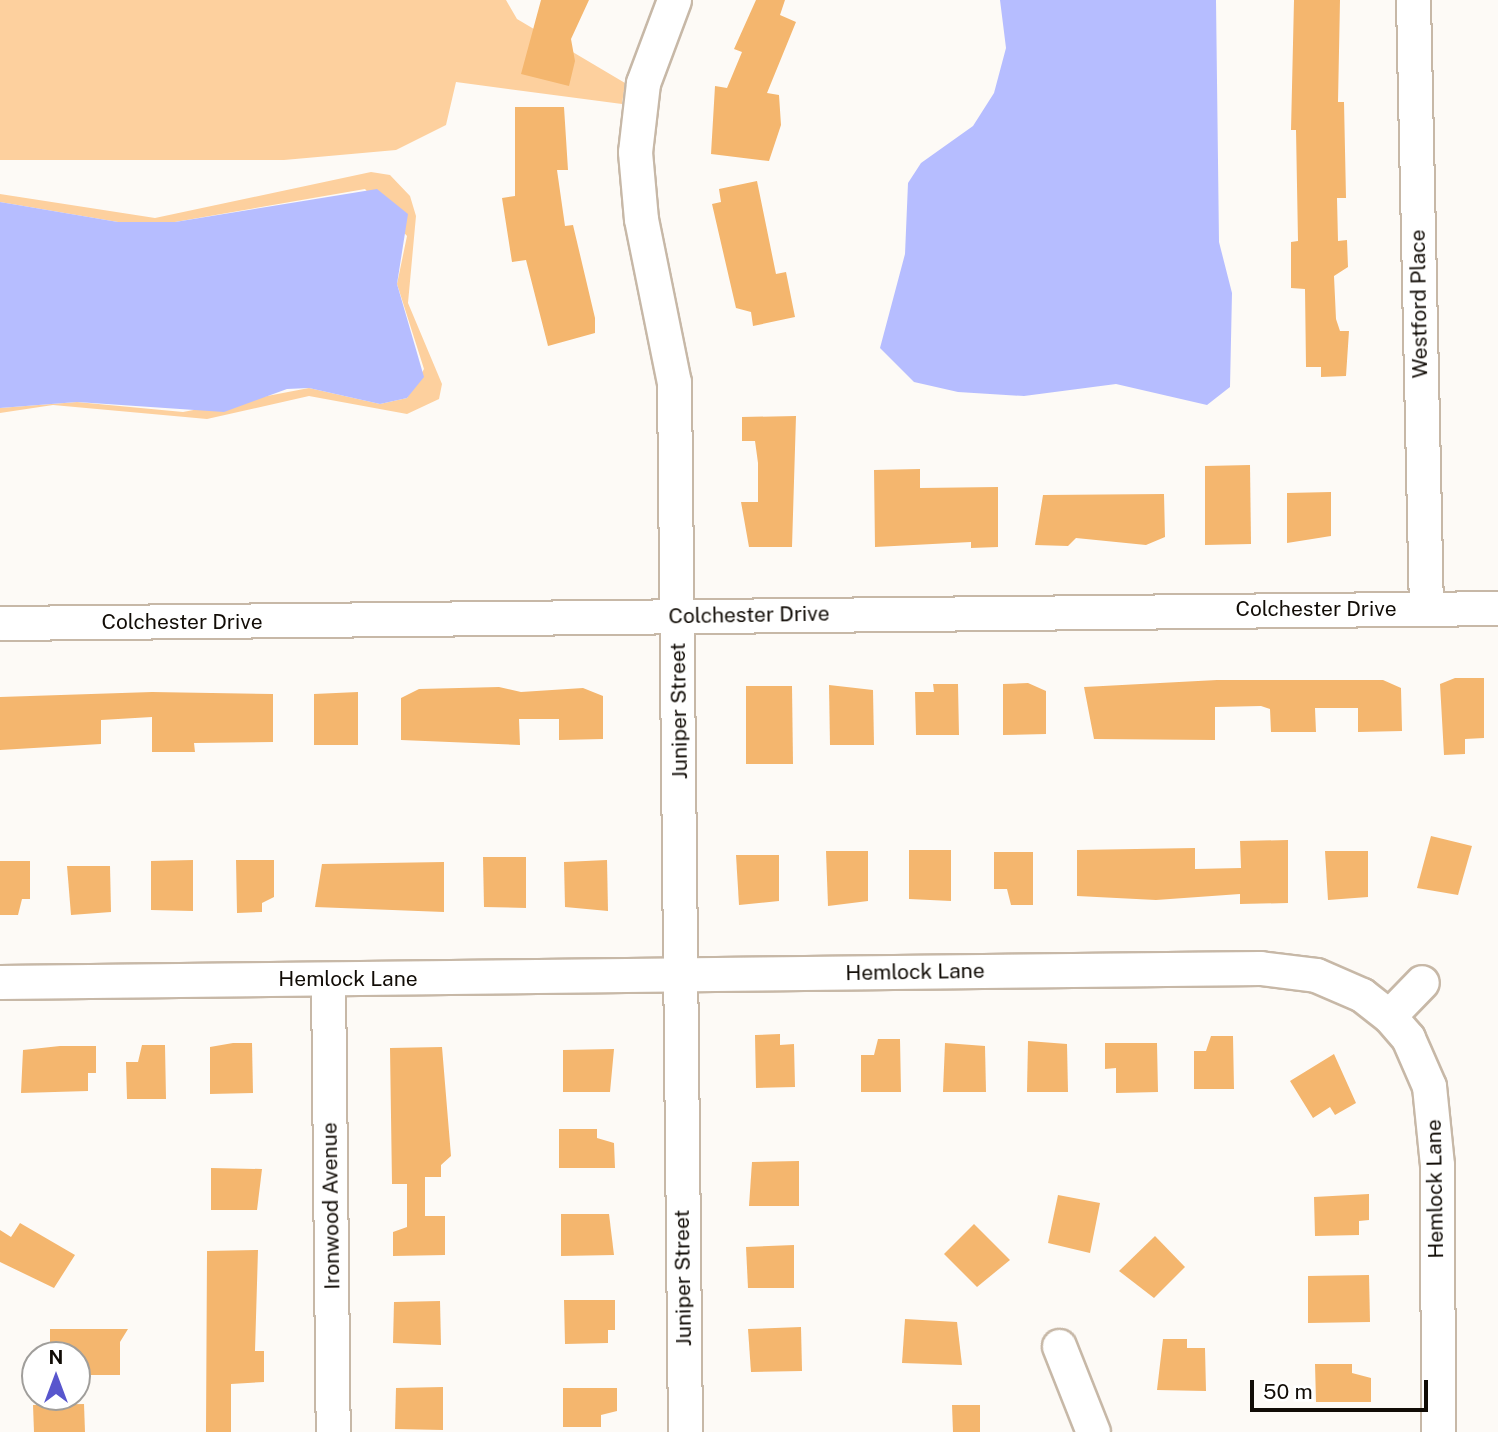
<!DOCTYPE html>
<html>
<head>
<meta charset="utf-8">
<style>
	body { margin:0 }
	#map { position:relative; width:1498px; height:1432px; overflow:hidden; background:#fdfaf6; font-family:"Public Sans",sans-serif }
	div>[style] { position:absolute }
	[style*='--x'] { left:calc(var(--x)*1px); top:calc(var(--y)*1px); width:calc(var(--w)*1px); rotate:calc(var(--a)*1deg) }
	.green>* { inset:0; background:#fdd09e }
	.water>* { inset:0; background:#b6bdff }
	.building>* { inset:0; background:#f4b66e }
	.roads { filter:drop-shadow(2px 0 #c7b8a7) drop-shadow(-2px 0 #c7b8a7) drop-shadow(0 2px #c7b8a7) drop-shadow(0 -2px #c7b8a7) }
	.minor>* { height:33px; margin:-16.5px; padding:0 16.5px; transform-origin:16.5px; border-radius:16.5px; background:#fff }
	span { translate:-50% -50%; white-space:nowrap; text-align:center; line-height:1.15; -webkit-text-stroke:5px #fff; paint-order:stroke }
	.street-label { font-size:21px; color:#110c06 }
	.north { position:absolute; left:21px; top:1341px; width:70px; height:70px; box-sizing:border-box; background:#fff; border:2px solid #a09e9b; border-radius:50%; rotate:0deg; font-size:19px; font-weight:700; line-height:28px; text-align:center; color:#110c06 }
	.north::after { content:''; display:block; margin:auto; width:24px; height:32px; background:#5856cd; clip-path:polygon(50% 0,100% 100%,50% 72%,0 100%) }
	.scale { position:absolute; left:1250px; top:1380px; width:178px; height:32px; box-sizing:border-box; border:4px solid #110c06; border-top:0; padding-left:9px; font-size:21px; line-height:24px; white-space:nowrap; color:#110c06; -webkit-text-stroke:5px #fff; paint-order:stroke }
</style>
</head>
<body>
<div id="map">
	<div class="green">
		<i style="clip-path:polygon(0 0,506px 0,517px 19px,625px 83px,622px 104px,456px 82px,446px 125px,396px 150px,284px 160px,0 160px)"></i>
		<i style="clip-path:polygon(371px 172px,390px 175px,410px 196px,416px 216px,408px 303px,442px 384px,439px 399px,407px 414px,309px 396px,207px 419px,53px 405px,0 413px,0 408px,77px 402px,183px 412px,309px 388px,380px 404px,407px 398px,424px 369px,397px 284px,407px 236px,365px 189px,175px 222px,118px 222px,0 202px,0 194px,155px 218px)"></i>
	</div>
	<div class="water">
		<i style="clip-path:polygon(1000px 0,1216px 0,1219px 242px,1232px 293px,1230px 387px,1207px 405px,1116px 384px,1024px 396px,958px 392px,914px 382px,880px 348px,905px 254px,908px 183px,921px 163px,973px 126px,994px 93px,1006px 48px)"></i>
		<i style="clip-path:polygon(377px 189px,408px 214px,397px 284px,424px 377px,407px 398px,380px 404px,309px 388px,287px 389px,224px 412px,77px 402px,0 408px,0 202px,118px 222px,175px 222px)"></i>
	</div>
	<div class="building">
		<i style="clip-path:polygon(541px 0,589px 0,571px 39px,575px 61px,569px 86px,521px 74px)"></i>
		<i style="clip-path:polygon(756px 0,785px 0,780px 15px,796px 22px,767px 93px,779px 95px,781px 125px,769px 161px,711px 154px,715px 86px,727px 88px,742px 52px,734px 49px)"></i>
		<i style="clip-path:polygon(1294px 0,1340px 0,1338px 102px,1344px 102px,1346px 198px,1337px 198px,1338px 241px,1347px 240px,1348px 267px,1334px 276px,1336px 319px,1340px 331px,1349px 331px,1346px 376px,1321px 377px,1321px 367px,1306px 367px,1305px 289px,1291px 288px,1291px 242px,1298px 241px,1296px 130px,1291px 130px)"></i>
		<i style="clip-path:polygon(515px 107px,564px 107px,568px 170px,557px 170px,565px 226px,573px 225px,595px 318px,595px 333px,548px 346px,526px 260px,512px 262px,502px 198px,515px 196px)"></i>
		<i style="clip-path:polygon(757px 181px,776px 274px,786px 272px,795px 317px,753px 326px,751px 312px,736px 308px,712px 204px,721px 202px,719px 189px)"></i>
		<i style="clip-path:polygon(796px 416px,792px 547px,749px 547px,741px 502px,758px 502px,758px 463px,755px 441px,742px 441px,742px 417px)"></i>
		<i style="clip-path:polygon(1250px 465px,1251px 544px,1205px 545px,1205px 466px)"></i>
		<i style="clip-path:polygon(920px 469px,920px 488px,998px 487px,998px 547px,971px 548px,971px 542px,875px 547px,874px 470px)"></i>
		<i style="clip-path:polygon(1331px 492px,1331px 536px,1287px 543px,1287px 493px)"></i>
		<i style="clip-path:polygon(1164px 494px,1165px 537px,1146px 545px,1076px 538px,1068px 546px,1035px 545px,1043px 495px)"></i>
		<i style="clip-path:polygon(1455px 678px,1484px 678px,1484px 738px,1465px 739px,1465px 754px,1444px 755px,1440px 684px)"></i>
		<i style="clip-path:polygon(1217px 680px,1383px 680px,1401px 688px,1402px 731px,1358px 732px,1358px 708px,1315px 708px,1316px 732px,1271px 732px,1270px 709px,1261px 706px,1215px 707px,1215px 740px,1094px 739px,1084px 687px)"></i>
		<i style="clip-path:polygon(1028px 683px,1046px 691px,1046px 734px,1003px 735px,1003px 684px)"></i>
		<i style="clip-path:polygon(933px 684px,958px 684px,959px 735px,916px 735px,915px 692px,934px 692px)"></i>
		<i style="clip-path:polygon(829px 685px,873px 690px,874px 745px,830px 745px)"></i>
		<i style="clip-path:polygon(746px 686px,792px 686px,793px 764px,746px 764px)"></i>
		<i style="clip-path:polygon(499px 687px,521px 692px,583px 688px,603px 696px,603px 739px,559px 740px,559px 719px,519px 719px,520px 745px,401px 740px,401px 698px,419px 689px)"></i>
		<i style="clip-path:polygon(152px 692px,273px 694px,273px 742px,194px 743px,195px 752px,152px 752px,152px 717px,101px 720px,101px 744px,0 750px,0 697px)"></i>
		<i style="clip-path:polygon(358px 692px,358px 745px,314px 745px,314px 694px)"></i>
		<i style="clip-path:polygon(1431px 836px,1472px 846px,1458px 895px,1417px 888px)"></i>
		<i style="clip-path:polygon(1288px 840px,1288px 903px,1240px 904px,1240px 894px,1156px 900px,1077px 896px,1077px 850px,1195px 848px,1195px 869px,1241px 868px,1240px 841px)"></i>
		<i style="clip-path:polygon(909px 850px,951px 850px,951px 901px,909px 899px)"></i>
		<i style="clip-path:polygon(826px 851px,868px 851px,868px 901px,828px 906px)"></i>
		<i style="clip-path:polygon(1325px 851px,1368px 851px,1368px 897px,1328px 900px)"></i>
		<i style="clip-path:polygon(994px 852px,1033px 852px,1033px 905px,1011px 905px,1007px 889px,994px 889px)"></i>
		<i style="clip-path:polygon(736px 855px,779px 855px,779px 901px,739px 905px)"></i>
		<i style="clip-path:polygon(483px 857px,526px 857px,526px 908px,484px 907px)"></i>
		<i style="clip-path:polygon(193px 860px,193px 911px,151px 910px,151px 861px)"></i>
		<i style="clip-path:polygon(236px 860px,274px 860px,274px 897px,262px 903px,262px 912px,237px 913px)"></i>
		<i style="clip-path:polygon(607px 860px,608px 911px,565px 907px,564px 862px)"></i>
		<i style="clip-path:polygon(0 861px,30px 861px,30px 899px,22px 899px,18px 915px,0 915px)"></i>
		<i style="clip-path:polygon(444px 862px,444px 912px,315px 907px,322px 864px)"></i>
		<i style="clip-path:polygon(67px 866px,110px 866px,111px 912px,71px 915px)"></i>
		<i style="clip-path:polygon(780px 1034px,780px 1045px,794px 1044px,795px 1087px,756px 1088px,755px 1035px)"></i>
		<i style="clip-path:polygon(1211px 1036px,1233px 1036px,1234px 1089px,1194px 1089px,1194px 1051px,1206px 1051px)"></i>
		<i style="clip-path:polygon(878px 1039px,900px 1039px,901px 1092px,861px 1092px,861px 1055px,874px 1055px)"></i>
		<i style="clip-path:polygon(1028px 1041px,1067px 1044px,1068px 1092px,1027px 1092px)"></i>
		<i style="clip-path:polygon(233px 1043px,252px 1043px,253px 1093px,210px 1094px,210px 1047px)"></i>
		<i style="clip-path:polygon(945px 1043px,985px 1046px,986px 1092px,943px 1092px)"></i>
		<i style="clip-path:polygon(1105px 1043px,1157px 1043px,1158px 1092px,1116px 1093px,1116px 1068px,1105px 1069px)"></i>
		<i style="clip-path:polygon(142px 1045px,165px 1045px,166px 1099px,127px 1099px,126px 1062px,138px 1062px)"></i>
		<i style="clip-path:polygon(60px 1046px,96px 1046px,96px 1073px,88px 1073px,88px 1091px,21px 1093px,23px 1050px)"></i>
		<i style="clip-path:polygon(442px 1047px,451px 1156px,441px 1165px,441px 1177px,425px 1177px,425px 1216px,445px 1216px,445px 1255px,393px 1256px,393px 1232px,407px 1227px,407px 1184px,392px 1184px,390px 1048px)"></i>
		<i style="clip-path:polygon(614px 1049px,610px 1092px,563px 1092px,563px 1050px)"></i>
		<i style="clip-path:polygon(1334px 1054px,1356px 1103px,1335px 1115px,1330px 1107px,1313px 1118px,1290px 1081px)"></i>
		<i style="clip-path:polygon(559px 1129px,597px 1129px,597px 1138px,614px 1143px,615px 1168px,559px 1168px)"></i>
		<i style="clip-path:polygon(799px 1161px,799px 1206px,749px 1206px,752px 1162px)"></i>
		<i style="clip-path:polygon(211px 1168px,262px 1169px,257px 1210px,211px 1210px)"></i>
		<i style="clip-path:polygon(1369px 1194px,1369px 1220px,1359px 1221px,1359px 1235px,1315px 1236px,1314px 1197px)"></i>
		<i style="clip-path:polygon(1058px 1195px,1100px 1203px,1090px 1253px,1048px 1243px)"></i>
		<i style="clip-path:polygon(561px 1214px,609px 1214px,614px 1255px,561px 1256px)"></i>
		<i style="clip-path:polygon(20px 1223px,75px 1255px,54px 1288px,0 1262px,0 1230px,11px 1237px)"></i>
		<i style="clip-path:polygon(974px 1224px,1010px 1260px,977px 1287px,944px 1254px)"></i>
		<i style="clip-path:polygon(1155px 1236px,1185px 1267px,1154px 1298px,1119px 1271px)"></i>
		<i style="clip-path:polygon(794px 1245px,794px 1288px,748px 1288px,746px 1247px)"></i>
		<i style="clip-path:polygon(258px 1250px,255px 1351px,264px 1351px,264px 1382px,231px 1384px,231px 1432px,206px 1432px,207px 1251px)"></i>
		<i style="clip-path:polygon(1369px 1275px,1370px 1322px,1308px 1323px,1308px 1276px)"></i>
		<i style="clip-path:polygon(564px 1300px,615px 1300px,615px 1330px,608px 1330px,608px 1343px,565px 1344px)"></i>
		<i style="clip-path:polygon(440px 1301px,441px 1345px,393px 1343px,394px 1302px)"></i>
		<i style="clip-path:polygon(905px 1319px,957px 1322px,962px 1365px,902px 1363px)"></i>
		<i style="clip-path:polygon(801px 1327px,802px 1371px,751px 1372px,748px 1329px)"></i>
		<i style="clip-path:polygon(50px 1329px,128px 1329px,120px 1342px,120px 1375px,77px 1375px,77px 1355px,50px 1355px)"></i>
		<i style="clip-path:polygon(1163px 1339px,1187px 1339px,1187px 1348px,1205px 1348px,1206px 1391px,1157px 1390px)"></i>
		<i style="clip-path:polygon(1315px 1364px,1352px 1364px,1352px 1373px,1371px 1378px,1371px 1402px,1316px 1402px)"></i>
		<i style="clip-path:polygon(443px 1387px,443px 1430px,395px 1429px,396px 1388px)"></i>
		<i style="clip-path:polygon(563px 1388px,617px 1388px,617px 1411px,601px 1415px,601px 1427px,563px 1427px)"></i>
		<i style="clip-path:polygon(84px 1404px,85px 1432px,34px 1432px,33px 1405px)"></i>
		<i style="clip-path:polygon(952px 1405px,980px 1405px,980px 1432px,953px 1432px)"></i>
	</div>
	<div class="roads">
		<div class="minor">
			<i style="--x:674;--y:0;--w:89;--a:110.5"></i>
			<i style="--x:643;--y:83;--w:69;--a:96.6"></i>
			<i style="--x:635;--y:152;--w:67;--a:84.9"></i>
			<i style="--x:641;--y:219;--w:166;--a:78.6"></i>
			<i style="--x:674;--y:382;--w:1050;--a:89.4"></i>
			<i style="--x:1413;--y:0;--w:608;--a:88.78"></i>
			<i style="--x:0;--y:623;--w:1498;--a:-0.57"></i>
			<i style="--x:328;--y:979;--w:453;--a:89.4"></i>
			<i style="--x:0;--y:982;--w:1260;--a:-0.64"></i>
			<i style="--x:1260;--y:968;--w:56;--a:7.1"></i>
			<i style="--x:1316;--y:975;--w:50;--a:23.5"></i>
			<i style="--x:1362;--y:995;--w:34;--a:38"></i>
			<i style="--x:1389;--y:1016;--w:29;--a:49"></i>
			<i style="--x:1408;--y:1038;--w:52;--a:66.4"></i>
			<i style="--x:1429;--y:1086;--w:79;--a:84.2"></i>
			<i style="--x:1437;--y:1165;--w:267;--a:89.8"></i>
			<i style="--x:1389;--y:1016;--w:47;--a:-45.9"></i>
			<i style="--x:1059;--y:1346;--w:92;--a:68.4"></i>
		</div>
	</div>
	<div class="street-label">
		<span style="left:1419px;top:304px;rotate:-91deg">Westford Place</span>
		<span style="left:1316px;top:609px">Colchester Drive</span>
		<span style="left:749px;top:615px;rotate:-1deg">Colchester Drive</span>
		<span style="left:182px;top:622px">Colchester Drive</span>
		<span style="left:679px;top:711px;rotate:-91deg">Juniper Street</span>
		<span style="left:915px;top:972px;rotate:-1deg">Hemlock Lane</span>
		<span style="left:348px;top:979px">Hemlock Lane</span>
		<span style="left:1435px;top:1189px;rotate:-91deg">Hemlock Lane</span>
		<span style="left:331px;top:1206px;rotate:-91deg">Ironwood Avenue</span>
		<span style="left:683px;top:1278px;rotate:-91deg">Juniper Street</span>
	</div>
	<div class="north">N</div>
	<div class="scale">50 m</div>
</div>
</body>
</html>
